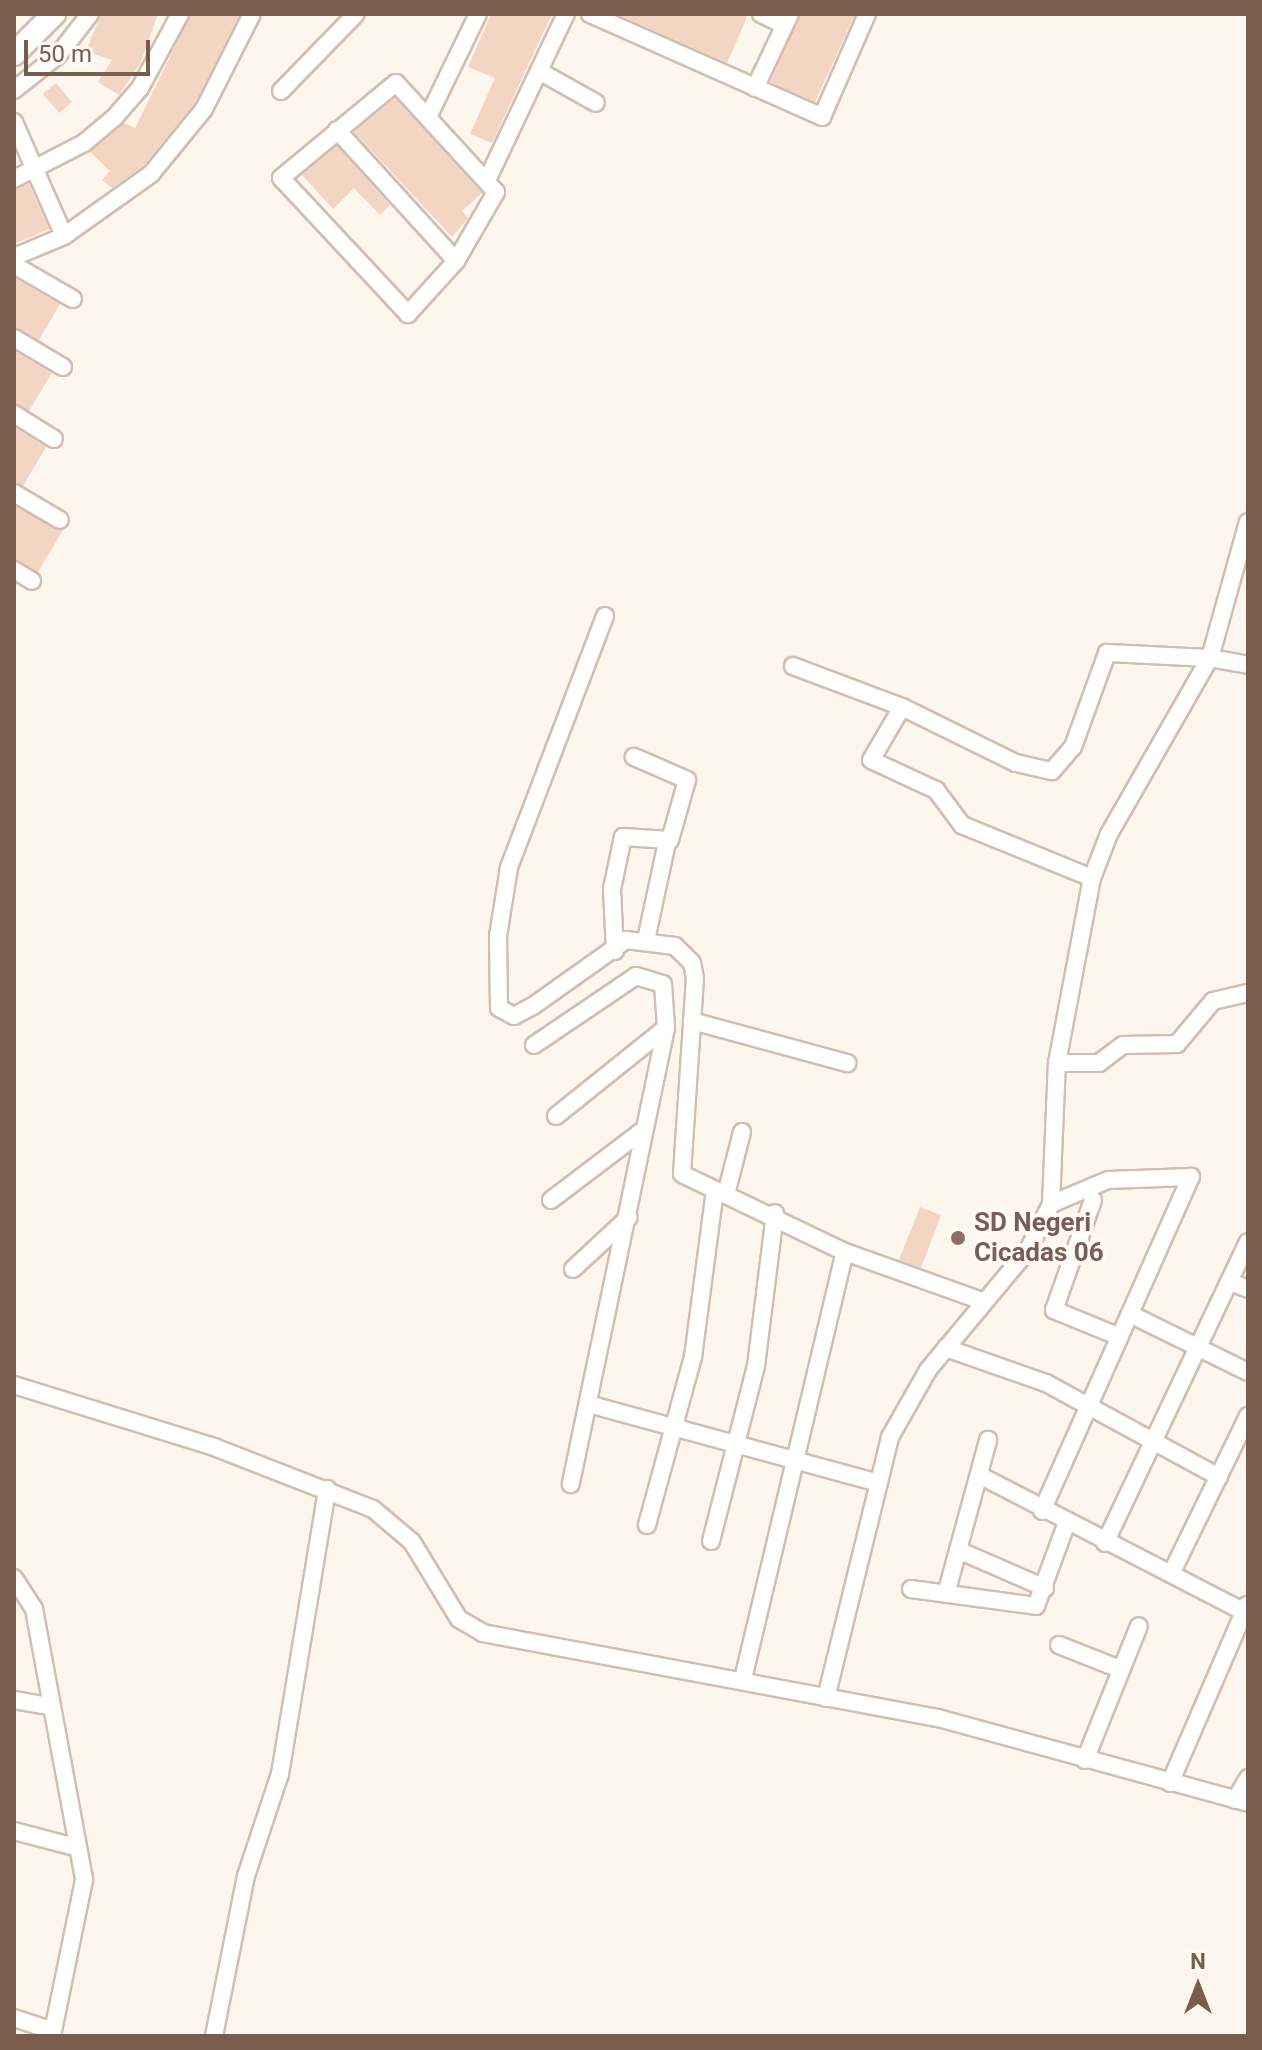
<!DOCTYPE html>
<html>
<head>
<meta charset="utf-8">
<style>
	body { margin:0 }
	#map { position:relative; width:1262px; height:2050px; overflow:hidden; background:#fdf6ec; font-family:Roboto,sans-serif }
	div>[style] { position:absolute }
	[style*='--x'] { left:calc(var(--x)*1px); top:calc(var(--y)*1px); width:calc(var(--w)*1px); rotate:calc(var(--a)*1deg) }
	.building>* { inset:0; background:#f3d5c3 }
	.roads { filter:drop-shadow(2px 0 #d1beb0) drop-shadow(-2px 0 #d1beb0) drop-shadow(0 2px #d1beb0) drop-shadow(0 -2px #d1beb0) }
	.street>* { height:16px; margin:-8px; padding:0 8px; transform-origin:8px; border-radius:8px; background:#fff }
	.secondary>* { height:22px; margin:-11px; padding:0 11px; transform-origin:11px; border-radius:11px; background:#fff }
	.dots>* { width:22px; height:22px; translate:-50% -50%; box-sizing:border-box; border:4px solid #fffaf3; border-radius:50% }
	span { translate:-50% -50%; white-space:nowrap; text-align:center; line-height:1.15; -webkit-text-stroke:8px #fffaf3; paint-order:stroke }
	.education-label { font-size:26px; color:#785e54; font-weight:700 }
	.left { translate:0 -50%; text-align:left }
	.frame { position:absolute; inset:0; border:16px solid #7a5c4d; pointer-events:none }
	.north { position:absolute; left:1158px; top:1946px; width:80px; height:80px; -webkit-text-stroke:6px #fffaf3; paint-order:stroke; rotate:0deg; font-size:22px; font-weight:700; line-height:32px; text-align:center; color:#7a5c4d }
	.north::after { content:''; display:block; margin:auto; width:28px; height:36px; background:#7a5c4d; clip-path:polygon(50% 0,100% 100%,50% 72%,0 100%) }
	.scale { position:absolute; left:24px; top:40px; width:126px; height:36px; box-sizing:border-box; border:4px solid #7a5c4d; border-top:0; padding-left:10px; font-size:24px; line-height:28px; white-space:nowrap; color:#7a5c4d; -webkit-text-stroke:6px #fffaf3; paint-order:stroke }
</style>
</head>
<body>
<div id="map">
	<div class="building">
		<i style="clip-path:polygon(101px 14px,158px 14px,140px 64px,119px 95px,98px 82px,112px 60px,86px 51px)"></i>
		<i style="clip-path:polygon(191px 14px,240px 14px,195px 103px,143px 166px,112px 188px,102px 180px,110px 171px,90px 152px,124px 123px,135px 128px)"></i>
		<i style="clip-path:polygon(491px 14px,552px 14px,492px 143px,470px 134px,495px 78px,468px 67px)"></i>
		<i style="clip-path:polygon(617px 14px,740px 14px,747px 17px,727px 63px)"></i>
		<i style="clip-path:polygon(801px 14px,855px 14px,815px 102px,770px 82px)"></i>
		<i style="clip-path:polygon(56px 83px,72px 102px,59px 113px,43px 94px)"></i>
		<i style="clip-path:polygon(395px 98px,482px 193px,462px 211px,468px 218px,452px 237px,354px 132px)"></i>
		<i style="clip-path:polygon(337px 146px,390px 205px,380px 215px,354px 188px,333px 209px,302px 175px)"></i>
		<i style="clip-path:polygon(29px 184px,49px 229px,14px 244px,14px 190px)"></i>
		<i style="clip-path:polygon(14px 278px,60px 304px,39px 340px,14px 327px)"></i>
		<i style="clip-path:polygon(14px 351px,52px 373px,29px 411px,14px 403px)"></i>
		<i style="clip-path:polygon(14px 427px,46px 447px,23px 486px,14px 482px)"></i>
		<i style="clip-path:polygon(14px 506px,63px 530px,38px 572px,14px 559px)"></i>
		<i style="clip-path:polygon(920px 1207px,941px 1215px,921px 1268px,899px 1260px)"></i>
	</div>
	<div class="roads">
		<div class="street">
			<i style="--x:590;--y:14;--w:254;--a:23.9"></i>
			<i style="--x:822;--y:117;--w:112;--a:-66.4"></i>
			<i style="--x:761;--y:14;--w:26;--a:25"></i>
			<i style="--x:539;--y:71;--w:65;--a:29.3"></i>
			<i style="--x:396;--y:83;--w:148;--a:47.5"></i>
			<i style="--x:496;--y:192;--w:80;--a:120.1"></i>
			<i style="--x:456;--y:261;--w:72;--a:132.2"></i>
			<i style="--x:408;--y:314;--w:186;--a:-133"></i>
			<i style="--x:281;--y:178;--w:149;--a:-39.6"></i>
			<i style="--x:755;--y:88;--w:82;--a:-64.7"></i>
			<i style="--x:14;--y:90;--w:56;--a:-38.5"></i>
			<i style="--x:58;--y:55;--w:52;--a:-52"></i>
			<i style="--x:281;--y:91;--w:107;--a:-45.8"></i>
			<i style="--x:428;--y:117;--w:114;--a:-64.1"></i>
			<i style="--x:14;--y:122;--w:124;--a:66.3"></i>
			<i style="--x:337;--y:130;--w:177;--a:47.7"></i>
			<i style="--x:488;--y:178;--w:182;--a:-64.6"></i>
			<i style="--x:14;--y:179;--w:79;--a:-27.2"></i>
			<i style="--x:84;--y:143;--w:39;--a:-40"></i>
			<i style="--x:114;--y:118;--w:40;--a:-49"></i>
			<i style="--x:140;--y:88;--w:84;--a:-61.6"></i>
			<i style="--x:14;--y:257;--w:54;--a:-22.8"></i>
			<i style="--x:64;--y:236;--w:107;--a:-35.5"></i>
			<i style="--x:151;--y:174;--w:84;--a:-50.8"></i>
			<i style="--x:204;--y:109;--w:106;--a:-63.2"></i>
			<i style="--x:14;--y:265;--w:68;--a:30"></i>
			<i style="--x:14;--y:338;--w:57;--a:30.6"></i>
			<i style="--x:14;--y:414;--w:47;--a:32"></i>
			<i style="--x:14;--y:493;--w:53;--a:30.4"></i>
			<i style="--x:14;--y:570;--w:21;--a:31"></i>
			<i style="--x:605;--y:616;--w:270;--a:110.9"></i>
			<i style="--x:509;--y:868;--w:69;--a:99.2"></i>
			<i style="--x:498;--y:936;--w:72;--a:89.2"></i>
			<i style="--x:499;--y:1008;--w:17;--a:28"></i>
			<i style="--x:514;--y:1016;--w:21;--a:-28"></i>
			<i style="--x:533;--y:1006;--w:114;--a:-35.4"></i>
			<i style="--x:626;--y:940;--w:49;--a:7"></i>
			<i style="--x:675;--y:946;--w:24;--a:45"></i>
			<i style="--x:692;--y:963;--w:15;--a:79"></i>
			<i style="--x:695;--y:978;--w:196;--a:93.8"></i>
			<i style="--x:682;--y:1174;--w:181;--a:25.6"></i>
			<i style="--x:845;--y:1252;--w:145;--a:19.7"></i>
			<i style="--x:793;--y:666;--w:116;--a:20.6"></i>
			<i style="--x:902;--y:707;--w:127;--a:26.2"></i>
			<i style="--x:1016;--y:763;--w:37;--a:13"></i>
			<i style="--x:1052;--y:771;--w:32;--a:-49"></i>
			<i style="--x:1073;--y:747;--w:100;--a:-70.1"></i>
			<i style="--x:1107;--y:653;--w:103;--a:2.8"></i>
			<i style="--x:1210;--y:658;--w:141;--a:-74.4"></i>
			<i style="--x:902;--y:707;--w:61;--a:120.3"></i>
			<i style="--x:871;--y:760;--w:72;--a:24.8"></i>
			<i style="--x:936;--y:790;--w:44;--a:53.4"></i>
			<i style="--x:962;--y:825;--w:140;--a:22.2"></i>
			<i style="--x:646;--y:940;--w:100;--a:-77.9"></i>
			<i style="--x:615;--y:951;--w:62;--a:-92.8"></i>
			<i style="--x:612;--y:889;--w:53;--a:-78.1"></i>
			<i style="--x:623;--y:837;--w:47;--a:3.7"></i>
			<i style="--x:670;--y:840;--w:62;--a:-74.2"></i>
			<i style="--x:687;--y:780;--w:58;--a:-156.5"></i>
			<i style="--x:692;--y:1021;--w:161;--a:15.2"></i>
			<i style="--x:534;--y:1045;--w:123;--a:-34.1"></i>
			<i style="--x:636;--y:976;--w:28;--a:17"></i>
			<i style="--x:663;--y:984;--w:44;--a:86.1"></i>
			<i style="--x:666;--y:1028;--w:466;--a:101.8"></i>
			<i style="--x:1057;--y:1063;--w:42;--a:0"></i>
			<i style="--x:1099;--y:1063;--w:30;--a:-37"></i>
			<i style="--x:1123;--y:1045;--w:54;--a:-1.1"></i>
			<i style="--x:1177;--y:1044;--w:56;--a:-50.1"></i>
			<i style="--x:1213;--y:1001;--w:36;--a:-13"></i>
			<i style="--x:556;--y:1116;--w:141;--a:-38.7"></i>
			<i style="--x:726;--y:1194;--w:64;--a:-75.5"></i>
			<i style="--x:551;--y:1200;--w:114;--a:-37.2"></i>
			<i style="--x:1093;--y:1200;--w:117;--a:109.5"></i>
			<i style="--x:1054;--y:1310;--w:71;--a:22.2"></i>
			<i style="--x:573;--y:1269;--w:76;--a:-42.9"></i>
			<i style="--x:1230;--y:1282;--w:19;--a:21"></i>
			<i style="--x:1130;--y:1314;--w:131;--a:26.2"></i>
			<i style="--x:946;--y:1348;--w:106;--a:19.3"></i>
			<i style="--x:1046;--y:1383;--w:197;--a:28.5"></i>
			<i style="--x:14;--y:1385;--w:209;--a:17.2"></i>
			<i style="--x:214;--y:1447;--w:171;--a:21.3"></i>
			<i style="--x:373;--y:1509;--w:51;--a:40.2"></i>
			<i style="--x:412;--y:1542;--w:90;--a:58.6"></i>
			<i style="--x:459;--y:1619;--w:28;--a:30"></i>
			<i style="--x:483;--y:1633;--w:463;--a:10.6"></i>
			<i style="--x:938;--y:1718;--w:321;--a:15.3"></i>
			<i style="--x:588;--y:1404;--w:298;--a:15.2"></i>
			<i style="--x:979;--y:1475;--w:298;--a:27.3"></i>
			<i style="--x:1042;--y:1511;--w:366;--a:-66"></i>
			<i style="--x:1191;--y:1177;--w:83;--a:177.9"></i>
			<i style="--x:1108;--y:1180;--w:62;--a:157.2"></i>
			<i style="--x:647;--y:1525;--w:174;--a:-74.7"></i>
			<i style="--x:693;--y:1357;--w:167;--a:-82.5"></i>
			<i style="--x:711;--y:1541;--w:181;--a:-75.6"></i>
			<i style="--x:756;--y:1366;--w:154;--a:-82.9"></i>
			<i style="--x:1105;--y:1543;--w:333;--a:-64.6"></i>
			<i style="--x:958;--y:1550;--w:95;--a:23.6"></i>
			<i style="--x:1171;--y:1574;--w:176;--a:-64"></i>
			<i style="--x:14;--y:1578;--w:37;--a:57"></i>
			<i style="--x:34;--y:1609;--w:276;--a:79.5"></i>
			<i style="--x:84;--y:1880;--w:159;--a:101.6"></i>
			<i style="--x:911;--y:1589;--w:126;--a:7.7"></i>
			<i style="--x:1036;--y:1606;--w:86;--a:-69.7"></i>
			<i style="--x:946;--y:1594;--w:160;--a:-74.7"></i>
			<i style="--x:1059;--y:1645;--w:66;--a:21.5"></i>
			<i style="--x:743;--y:1679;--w:439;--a:-76.6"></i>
			<i style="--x:826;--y:1698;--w:269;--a:-76.2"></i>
			<i style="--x:890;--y:1437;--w:77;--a:-60.4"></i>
			<i style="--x:928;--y:1370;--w:156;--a:-50.2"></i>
			<i style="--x:1028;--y:1250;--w:51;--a:-63.4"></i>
			<i style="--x:1051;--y:1204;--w:141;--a:-87.6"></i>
			<i style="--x:1057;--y:1063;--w:188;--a:-79.3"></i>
			<i style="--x:1092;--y:878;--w:47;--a:-68.9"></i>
			<i style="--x:1109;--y:834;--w:203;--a:-60.2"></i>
			<i style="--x:1210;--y:658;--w:39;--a:10"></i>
			<i style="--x:14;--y:1700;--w:34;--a:10"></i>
			<i style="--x:1085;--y:1760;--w:144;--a:-68.1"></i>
			<i style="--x:1170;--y:1783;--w:194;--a:-66.6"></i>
			<i style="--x:1235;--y:1800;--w:26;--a:-59"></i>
			<i style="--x:14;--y:1831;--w:63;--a:14.7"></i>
			<i style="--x:14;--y:2018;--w:41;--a:18.4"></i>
			<i style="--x:214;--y:2036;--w:163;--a:-78.7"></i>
			<i style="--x:246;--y:1876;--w:108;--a:-71.6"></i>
			<i style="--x:280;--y:1774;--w:289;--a:-80.6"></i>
		</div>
		<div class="secondary">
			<i style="--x:14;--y:54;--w:57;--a:-45"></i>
		</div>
	</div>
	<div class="dots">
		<i style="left:958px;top:1238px;background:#8d6e63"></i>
	</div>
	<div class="education-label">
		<span class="left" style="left:974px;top:1238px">SD Negeri<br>Cicadas 06</span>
	</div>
	<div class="frame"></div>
	<div class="north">N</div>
	<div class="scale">50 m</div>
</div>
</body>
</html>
